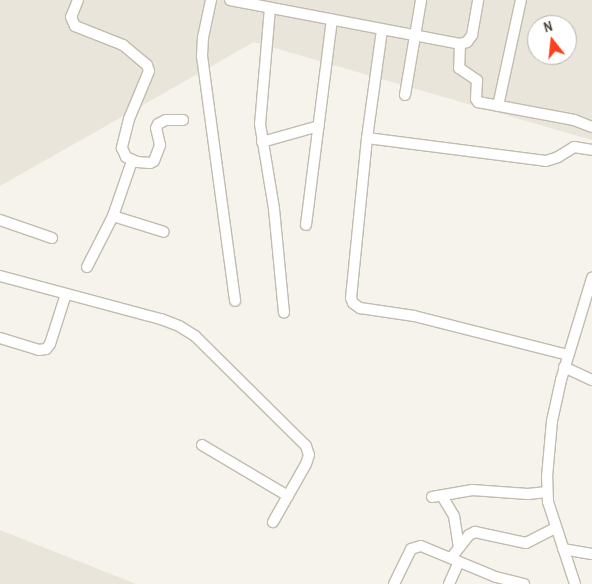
<!DOCTYPE html>
<html>
<head>
<meta charset="utf-8">
<style>
	body { margin:0 }
	#map { position:relative; width:592px; height:584px; overflow:hidden; background:#f6f3ec; font-family:"Archivo Narrow",sans-serif }
	div>[style] { position:absolute }
	[style*='--x'] { left:calc(var(--x)*1px); top:calc(var(--y)*1px); width:calc(var(--w)*1px); rotate:calc(var(--a)*1deg) }
	.residential>* { inset:0; background:#eae5da }
	.roads { filter:drop-shadow(1px 0 #c2bbae) drop-shadow(-1px 0 #c2bbae) drop-shadow(0 1px #c2bbae) drop-shadow(0 -1px #c2bbae) }
	.street>* { height:10px; margin:-5px; padding:0 5px; transform-origin:5px; border-radius:5px; background:#fff }
	span { translate:-50% -50%; white-space:nowrap; text-align:center; line-height:1.15; -webkit-text-stroke:5px #fff; paint-order:stroke }
	.north { position:absolute; left:527px; top:15px; width:50px; height:50px; box-sizing:border-box; background:#fff; border:1px solid #b7b4b0; border-radius:50%; rotate:344deg; font-size:14px; font-weight:700; line-height:20px; text-align:center; color:#4b4439 }
	.north::after { content:''; display:block; margin:auto; width:18px; height:22px; background:#fc3f1d; clip-path:polygon(50% 0,100% 100%,50% 72%,0 100%) }
</style>
</head>
<body>
<div id="map">
	<div class="residential">
		<i style="clip-path:polygon(evenodd,0 0,592px 0,592px 140px,254px 42px,0 186px,0 0,537px 25px,567px 25px,567px 55px,537px 55px,537px 25px)"></i>
		<i style="clip-path:polygon(0 530px,136px 584px,0 584px)"></i>
	</div>
	<div class="roads">
		<div class="street">
			<i style="--x:78;--y:0;--w:18;--a:112"></i>
			<i style="--x:71;--y:17;--w:10;--a:66"></i>
			<i style="--x:75;--y:26;--w:52;--a:21.6"></i>
			<i style="--x:123;--y:45;--w:31;--a:40"></i>
			<i style="--x:147;--y:65;--w:6;--a:72"></i>
			<i style="--x:149;--y:71;--w:52;--a:112.6"></i>
			<i style="--x:129;--y:119;--w:30;--a:104"></i>
			<i style="--x:122;--y:148;--w:10;--a:66"></i>
			<i style="--x:126;--y:157;--w:12;--a:24"></i>
			<i style="--x:137;--y:162;--w:13;--a:4"></i>
			<i style="--x:150;--y:163;--w:4;--a:-27"></i>
			<i style="--x:154;--y:161;--w:17;--a:-69"></i>
			<i style="--x:160;--y:145;--w:17;--a:-103"></i>
			<i style="--x:156;--y:128;--w:4;--a:-63"></i>
			<i style="--x:158;--y:124;--w:9;--a:-27"></i>
			<i style="--x:166;--y:120;--w:17;--a:0"></i>
			<i style="--x:211;--y:0;--w:38;--a:102"></i>
			<i style="--x:203;--y:37;--w:19;--a:93"></i>
			<i style="--x:202;--y:56;--w:247;--a:82.3"></i>
			<i style="--x:230;--y:0;--w:234;--a:10.8"></i>
			<i style="--x:460;--y:44;--w:7;--a:-16"></i>
			<i style="--x:467;--y:42;--w:9;--a:-54"></i>
			<i style="--x:472;--y:35;--w:36;--a:-80"></i>
			<i style="--x:270;--y:8;--w:116;--a:94.9"></i>
			<i style="--x:260;--y:124;--w:86;--a:80.6"></i>
			<i style="--x:274;--y:209;--w:104;--a:84.5"></i>
			<i style="--x:382;--y:30;--w:109;--a:97.9"></i>
			<i style="--x:367;--y:138;--w:161;--a:95.7"></i>
			<i style="--x:351;--y:298;--w:5;--a:68"></i>
			<i style="--x:353;--y:303;--w:9;--a:36"></i>
			<i style="--x:360;--y:308;--w:55;--a:8.4"></i>
			<i style="--x:414;--y:316;--w:159;--a:14.2"></i>
			<i style="--x:460;--y:44;--w:24;--a:92"></i>
			<i style="--x:459;--y:68;--w:22;--a:34"></i>
			<i style="--x:477;--y:80;--w:19;--a:93"></i>
			<i style="--x:476;--y:99;--w:4;--a:56"></i>
			<i style="--x:478;--y:102;--w:98;--a:10.6"></i>
			<i style="--x:574;--y:120;--w:19;--a:21"></i>
			<i style="--x:405;--y:95;--w:96;--a:-80.4"></i>
			<i style="--x:498;--y:106;--w:108;--a:-77.8"></i>
			<i style="--x:367;--y:138;--w:180;--a:7.3"></i>
			<i style="--x:546;--y:161;--w:13;--a:-18"></i>
			<i style="--x:558;--y:157;--w:19;--a:-32"></i>
			<i style="--x:574;--y:147;--w:18;--a:9"></i>
			<i style="--x:262;--y:142;--w:59;--a:-15.7"></i>
			<i style="--x:113;--y:216;--w:53;--a:17.4"></i>
			<i style="--x:0;--y:220;--w:55;--a:19.1"></i>
			<i style="--x:306;--y:225;--w:207;--a:-82.8"></i>
			<i style="--x:87;--y:267;--w:57;--a:-63"></i>
			<i style="--x:113;--y:216;--w:58;--a:-70.9"></i>
			<i style="--x:0;--y:276;--w:167;--a:15"></i>
			<i style="--x:161;--y:319;--w:19;--a:21"></i>
			<i style="--x:179;--y:326;--w:19;--a:32"></i>
			<i style="--x:195;--y:336;--w:156;--a:44.7"></i>
			<i style="--x:306;--y:446;--w:9;--a:72"></i>
			<i style="--x:309;--y:455;--w:9;--a:108"></i>
			<i style="--x:306;--y:464;--w:67;--a:119.6"></i>
			<i style="--x:0;--y:338;--w:41;--a:17.1"></i>
			<i style="--x:39;--y:350;--w:7;--a:-8"></i>
			<i style="--x:46;--y:349;--w:6;--a:-51"></i>
			<i style="--x:50;--y:344;--w:52;--a:-72.3"></i>
			<i style="--x:564;--y:367;--w:31;--a:25"></i>
			<i style="--x:202;--y:445;--w:100;--a:30.7"></i>
			<i style="--x:442;--y:496;--w:23;--a:59"></i>
			<i style="--x:454;--y:516;--w:32;--a:81"></i>
			<i style="--x:432;--y:497;--w:41;--a:-9.9"></i>
			<i style="--x:472;--y:490;--w:56;--a:4.1"></i>
			<i style="--x:528;--y:494;--w:19;--a:-6"></i>
			<i style="--x:563;--y:549;--w:29;--a:10"></i>
			<i style="--x:451;--y:558;--w:29;--a:-52"></i>
			<i style="--x:469;--y:535;--w:7;--a:-27"></i>
			<i style="--x:475;--y:532;--w:52;--a:12.2"></i>
			<i style="--x:526;--y:543;--w:34;--a:-27"></i>
			<i style="--x:394;--y:584;--w:39;--a:-64"></i>
			<i style="--x:411;--y:549;--w:10;--a:-17"></i>
			<i style="--x:421;--y:546;--w:81;--a:22.5"></i>
			<i style="--x:496;--y:577;--w:29;--a:14"></i>
			<i style="--x:449;--y:584;--w:24;--a:-66"></i>
			<i style="--x:575;--y:584;--w:86;--a:-108.2"></i>
			<i style="--x:548;--y:502;--w:25;--a:-92"></i>
			<i style="--x:547;--y:477;--w:56;--a:-84.9"></i>
			<i style="--x:552;--y:421;--w:42;--a:-77.6"></i>
			<i style="--x:561;--y:380;--w:107;--a:-73.1"></i>
		</div>
	</div>
	<div class="north">N</div>
</div>
</body>
</html>
